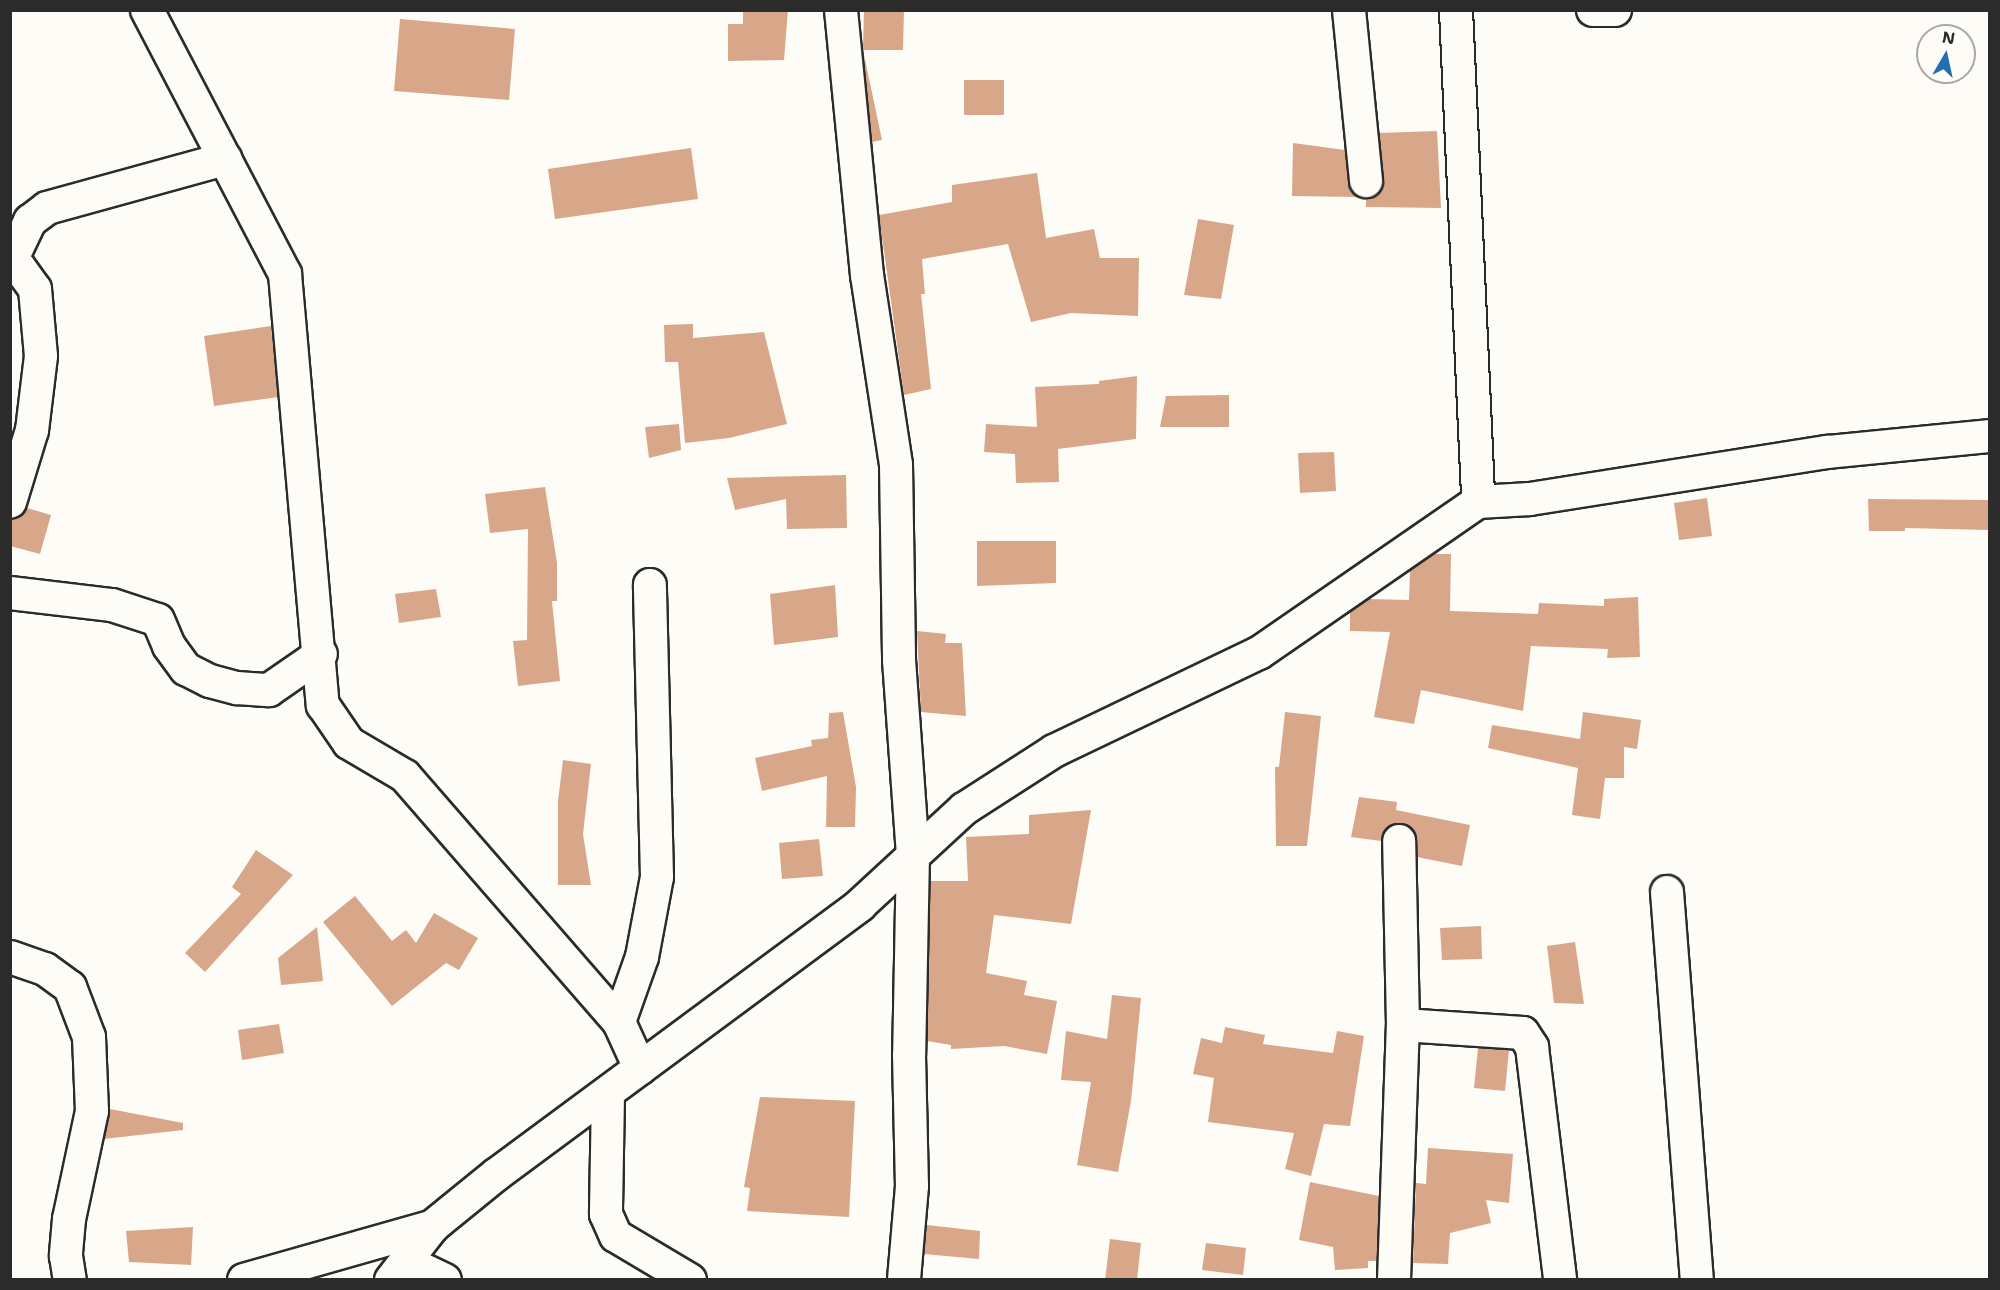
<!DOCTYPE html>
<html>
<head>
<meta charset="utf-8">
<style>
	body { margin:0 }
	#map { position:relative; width:2000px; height:1290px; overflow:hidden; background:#fdfcf7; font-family:"Shantell Sans",sans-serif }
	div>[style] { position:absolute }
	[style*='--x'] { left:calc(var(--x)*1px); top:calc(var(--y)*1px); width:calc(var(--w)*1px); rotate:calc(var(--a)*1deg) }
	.building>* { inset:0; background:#d8a78a }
	.roads { filter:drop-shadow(2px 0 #2b2b2b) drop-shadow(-2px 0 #2b2b2b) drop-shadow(0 2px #2b2b2b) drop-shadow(0 -2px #2b2b2b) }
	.street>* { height:32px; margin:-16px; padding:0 16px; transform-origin:16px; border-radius:16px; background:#fdfcf7 }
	span { translate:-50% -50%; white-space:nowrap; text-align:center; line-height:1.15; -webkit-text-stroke:6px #fdfcf7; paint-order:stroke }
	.frame { position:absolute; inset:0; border:12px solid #2b2b2b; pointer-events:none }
	.north { position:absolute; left:1916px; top:24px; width:60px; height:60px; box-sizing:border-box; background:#fdfcf7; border:2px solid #a9a8a5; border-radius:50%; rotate:9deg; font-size:16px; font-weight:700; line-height:24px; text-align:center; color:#2b2b2b }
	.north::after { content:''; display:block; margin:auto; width:21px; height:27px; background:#1f6fb2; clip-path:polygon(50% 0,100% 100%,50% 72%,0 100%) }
</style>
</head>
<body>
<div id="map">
	<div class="building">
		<i style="clip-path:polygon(743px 10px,788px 10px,784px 60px,728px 61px,728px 24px,743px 24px)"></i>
		<i style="clip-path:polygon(864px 10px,904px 10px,903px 50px,863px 50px)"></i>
		<i style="clip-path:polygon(400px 19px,515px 29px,509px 100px,394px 91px)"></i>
		<i style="clip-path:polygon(863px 50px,882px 140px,872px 142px)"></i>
		<i style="clip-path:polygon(964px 80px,1004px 80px,1004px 115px,964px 115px)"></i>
		<i style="clip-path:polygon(1437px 131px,1441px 208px,1366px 207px,1366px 199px,1383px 188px,1379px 133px)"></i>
		<i style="clip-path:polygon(1293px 143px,1345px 150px,1348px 183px,1358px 197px,1292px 196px)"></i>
		<i style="clip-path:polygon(691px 148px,698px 199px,555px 219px,548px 169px)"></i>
		<i style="clip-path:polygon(1037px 173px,1046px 238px,1094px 229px,1100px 258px,1139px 258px,1138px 316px,1071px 313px,1031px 322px,1008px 244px,922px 259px,925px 294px,921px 294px,931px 389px,904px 395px,879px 215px,952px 202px,952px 185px)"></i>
		<i style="clip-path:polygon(1198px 219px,1234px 225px,1221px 299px,1184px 295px)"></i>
		<i style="clip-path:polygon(693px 324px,693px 338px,764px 332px,787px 424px,729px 438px,685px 443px,678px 362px,665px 362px,664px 325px)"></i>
		<i style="clip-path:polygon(271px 326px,278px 397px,214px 406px,204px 336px)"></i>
		<i style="clip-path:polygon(1137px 376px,1136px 439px,1058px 449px,1059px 482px,1016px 483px,1015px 454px,984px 452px,986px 424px,1037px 427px,1035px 387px,1099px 384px,1099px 381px)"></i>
		<i style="clip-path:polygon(1229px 395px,1229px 427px,1160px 427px,1166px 396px)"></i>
		<i style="clip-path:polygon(679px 424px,681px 450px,649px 458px,645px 427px)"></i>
		<i style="clip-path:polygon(1334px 452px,1336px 491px,1300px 493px,1298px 453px)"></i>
		<i style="clip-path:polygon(846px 475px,847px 528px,787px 529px,786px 499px,735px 510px,727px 478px)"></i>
		<i style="clip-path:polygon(545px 487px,557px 563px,557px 601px,552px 601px,560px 681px,518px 686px,513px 641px,527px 640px,528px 529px,490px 533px,485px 494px)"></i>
		<i style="clip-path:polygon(1707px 498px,1712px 536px,1679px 540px,1674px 503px)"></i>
		<i style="clip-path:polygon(1868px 499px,1989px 500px,1989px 530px,1905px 528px,1905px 531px,1869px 531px)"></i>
		<i style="clip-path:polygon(27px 508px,51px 515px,40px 554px,10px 546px,10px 519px,22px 516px)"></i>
		<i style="clip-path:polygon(977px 541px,1056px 541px,1056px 583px,977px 586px)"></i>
		<i style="clip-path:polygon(1434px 554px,1451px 554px,1450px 611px,1538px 614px,1539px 603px,1604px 606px,1604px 599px,1638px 597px,1640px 657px,1607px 658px,1608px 649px,1531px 646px,1523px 711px,1421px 690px,1414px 724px,1374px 717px,1390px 632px,1350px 631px,1350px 612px,1369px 599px,1409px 600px,1410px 571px)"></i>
		<i style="clip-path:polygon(835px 585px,838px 637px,774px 645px,770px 594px)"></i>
		<i style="clip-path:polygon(436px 589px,441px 617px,399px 623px,395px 594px)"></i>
		<i style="clip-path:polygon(917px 631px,946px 634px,945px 643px,962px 643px,966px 716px,921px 712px)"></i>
		<i style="clip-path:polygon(843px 712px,856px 787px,855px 827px,826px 827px,827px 776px,762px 791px,755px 758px,812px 746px,811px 740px,828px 738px,829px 713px)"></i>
		<i style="clip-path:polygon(1285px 712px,1321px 716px,1307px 846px,1276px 846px,1275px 767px,1279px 767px)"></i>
		<i style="clip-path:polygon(1583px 712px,1641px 720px,1637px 749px,1624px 747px,1624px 778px,1605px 778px,1600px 819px,1572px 815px,1578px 768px,1488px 748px,1492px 725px,1580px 739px)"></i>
		<i style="clip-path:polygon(563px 760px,591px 764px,583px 834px,591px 885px,558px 885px,558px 801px)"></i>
		<i style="clip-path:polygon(1359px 797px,1397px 802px,1396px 810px,1470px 825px,1462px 866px,1417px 857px,1415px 832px,1407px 825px,1389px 826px,1381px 841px,1351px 837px)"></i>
		<i style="clip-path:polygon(1091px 810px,1071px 924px,994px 915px,986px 973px,1027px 981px,1024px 995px,1057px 1001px,1047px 1054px,1004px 1046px,951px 1049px,951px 1045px,927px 1041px,930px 881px,968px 881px,966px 837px,1029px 834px,1029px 815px)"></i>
		<i style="clip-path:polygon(819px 839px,823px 876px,782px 879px,779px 843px)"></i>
		<i style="clip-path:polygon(256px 850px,293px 875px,205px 972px,185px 953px,241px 894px,232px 887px)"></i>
		<i style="clip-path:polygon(355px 896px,392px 941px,406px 930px,416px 943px,434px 913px,478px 938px,459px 970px,446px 963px,392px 1006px,323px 922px)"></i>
		<i style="clip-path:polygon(1481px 926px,1482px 959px,1442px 960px,1440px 928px)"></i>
		<i style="clip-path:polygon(317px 927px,323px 981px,281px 985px,278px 958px)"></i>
		<i style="clip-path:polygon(1575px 942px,1584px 1004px,1554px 1003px,1547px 946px)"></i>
		<i style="clip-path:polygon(1112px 995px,1141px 998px,1131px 1101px,1118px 1172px,1077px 1165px,1091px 1082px,1061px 1080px,1066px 1031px,1107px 1039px)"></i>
		<i style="clip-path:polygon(279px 1024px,284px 1053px,242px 1060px,238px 1030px)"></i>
		<i style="clip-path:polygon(1225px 1027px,1265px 1035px,1263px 1044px,1333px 1053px,1337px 1031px,1364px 1036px,1350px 1126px,1324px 1124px,1311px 1176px,1285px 1169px,1294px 1133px,1208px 1122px,1214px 1078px,1193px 1074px,1201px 1038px,1222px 1043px)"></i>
		<i style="clip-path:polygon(1478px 1048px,1509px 1050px,1505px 1091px,1474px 1088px)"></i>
		<i style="clip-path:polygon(760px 1097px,855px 1101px,849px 1217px,747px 1211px,750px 1188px,744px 1187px)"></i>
		<i style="clip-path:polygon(110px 1109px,183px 1123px,183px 1130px,104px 1139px)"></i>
		<i style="clip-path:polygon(1428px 1148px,1513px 1154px,1509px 1203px,1486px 1200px,1491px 1223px,1450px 1233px,1448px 1264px,1413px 1263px,1416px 1183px,1426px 1184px)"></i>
		<i style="clip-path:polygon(1310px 1182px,1379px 1196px,1377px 1261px,1368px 1261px,1368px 1268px,1335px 1270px,1333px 1247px,1299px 1240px)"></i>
		<i style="clip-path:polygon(927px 1225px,980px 1231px,979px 1259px,924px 1254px)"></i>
		<i style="clip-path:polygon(193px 1227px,191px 1265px,129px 1262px,126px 1231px)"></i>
		<i style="clip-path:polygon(1110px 1239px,1141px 1243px,1137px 1280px,1105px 1280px)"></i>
		<i style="clip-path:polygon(1206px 1243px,1246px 1248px,1243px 1275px,1202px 1270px)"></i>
	</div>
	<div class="roads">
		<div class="street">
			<i style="--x:147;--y:10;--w:298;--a:62.4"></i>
			<i style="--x:285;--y:274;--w:433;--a:85"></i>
			<i style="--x:323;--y:705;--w:46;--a:55.6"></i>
			<i style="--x:349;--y:743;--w:65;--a:30.5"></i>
			<i style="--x:405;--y:776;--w:326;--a:49"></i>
			<i style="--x:619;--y:1022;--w:51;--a:65.5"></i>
			<i style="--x:841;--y:10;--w:266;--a:84.4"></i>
			<i style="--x:867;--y:275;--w:192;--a:81.3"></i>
			<i style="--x:896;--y:465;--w:195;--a:89.1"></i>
			<i style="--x:899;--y:660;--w:195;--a:85.9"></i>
			<i style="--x:913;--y:854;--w:201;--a:91.1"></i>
			<i style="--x:909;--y:1055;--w:131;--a:88.7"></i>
			<i style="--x:912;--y:1186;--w:94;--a:94.9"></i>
			<i style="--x:1349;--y:10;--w:172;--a:84.3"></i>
			<i style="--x:1456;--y:10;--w:492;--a:87.4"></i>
			<i style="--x:1593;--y:10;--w:22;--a:0"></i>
			<i style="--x:10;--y:263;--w:47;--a:-64.5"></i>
			<i style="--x:30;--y:221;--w:21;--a:-37"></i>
			<i style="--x:47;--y:208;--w:185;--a:-15.4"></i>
			<i style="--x:10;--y:265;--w:9;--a:13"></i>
			<i style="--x:19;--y:267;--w:27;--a:54"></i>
			<i style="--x:35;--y:289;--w:67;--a:84.9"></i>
			<i style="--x:41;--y:356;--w:75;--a:96.9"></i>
			<i style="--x:32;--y:430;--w:75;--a:107"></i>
			<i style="--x:10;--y:593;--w:103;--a:6.7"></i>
			<i style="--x:112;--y:605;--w:48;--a:18.1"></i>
			<i style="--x:158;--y:620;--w:28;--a:67"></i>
			<i style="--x:169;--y:646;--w:29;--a:54"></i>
			<i style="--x:186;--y:669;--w:27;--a:27"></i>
			<i style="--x:210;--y:681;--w:28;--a:15"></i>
			<i style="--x:237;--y:688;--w:32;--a:4"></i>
			<i style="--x:269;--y:690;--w:63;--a:-34.7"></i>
			<i style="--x:1667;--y:892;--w:389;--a:85.6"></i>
			<i style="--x:10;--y:957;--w:37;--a:19"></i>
			<i style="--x:45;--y:969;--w:31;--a:36"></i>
			<i style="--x:70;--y:987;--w:53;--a:69.2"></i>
			<i style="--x:89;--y:1037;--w:74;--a:87.7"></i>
			<i style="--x:92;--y:1111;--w:110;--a:102"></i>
			<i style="--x:69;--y:1219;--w:37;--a:95"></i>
			<i style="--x:66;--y:1256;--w:24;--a:81"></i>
			<i style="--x:619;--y:1022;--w:69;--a:-70.5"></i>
			<i style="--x:642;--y:957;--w:81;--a:-79.4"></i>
			<i style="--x:657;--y:877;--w:292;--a:-91.4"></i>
			<i style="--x:1403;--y:1025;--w:120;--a:3.8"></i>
			<i style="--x:1523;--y:1033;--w:17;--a:57"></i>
			<i style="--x:1532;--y:1047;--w:235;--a:83.1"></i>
			<i style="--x:608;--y:1095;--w:119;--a:91"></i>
			<i style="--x:606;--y:1214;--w:24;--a:66"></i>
			<i style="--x:616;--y:1236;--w:86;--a:30.7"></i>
			<i style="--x:405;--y:1261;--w:44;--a:25.4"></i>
			<i style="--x:244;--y:1280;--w:197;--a:-15.9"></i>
			<i style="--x:433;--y:1226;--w:82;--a:-39.1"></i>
			<i style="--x:497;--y:1174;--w:452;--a:-36.5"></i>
			<i style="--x:860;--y:905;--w:142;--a:-42.7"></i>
			<i style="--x:964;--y:809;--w:107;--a:-32.8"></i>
			<i style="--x:1054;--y:751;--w:227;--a:-25.6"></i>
			<i style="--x:1259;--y:653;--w:266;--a:-34.6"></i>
			<i style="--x:1478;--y:502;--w:52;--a:-3.3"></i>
			<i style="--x:1530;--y:499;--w:301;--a:-9"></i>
			<i style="--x:1827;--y:452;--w:164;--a:-5.6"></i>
			<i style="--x:391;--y:1280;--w:68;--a:-52.1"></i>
			<i style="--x:1394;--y:1280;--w:255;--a:-88"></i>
			<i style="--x:1403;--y:1025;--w:184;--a:-91.2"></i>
		</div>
	</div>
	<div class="frame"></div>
	<div class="north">N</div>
</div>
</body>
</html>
